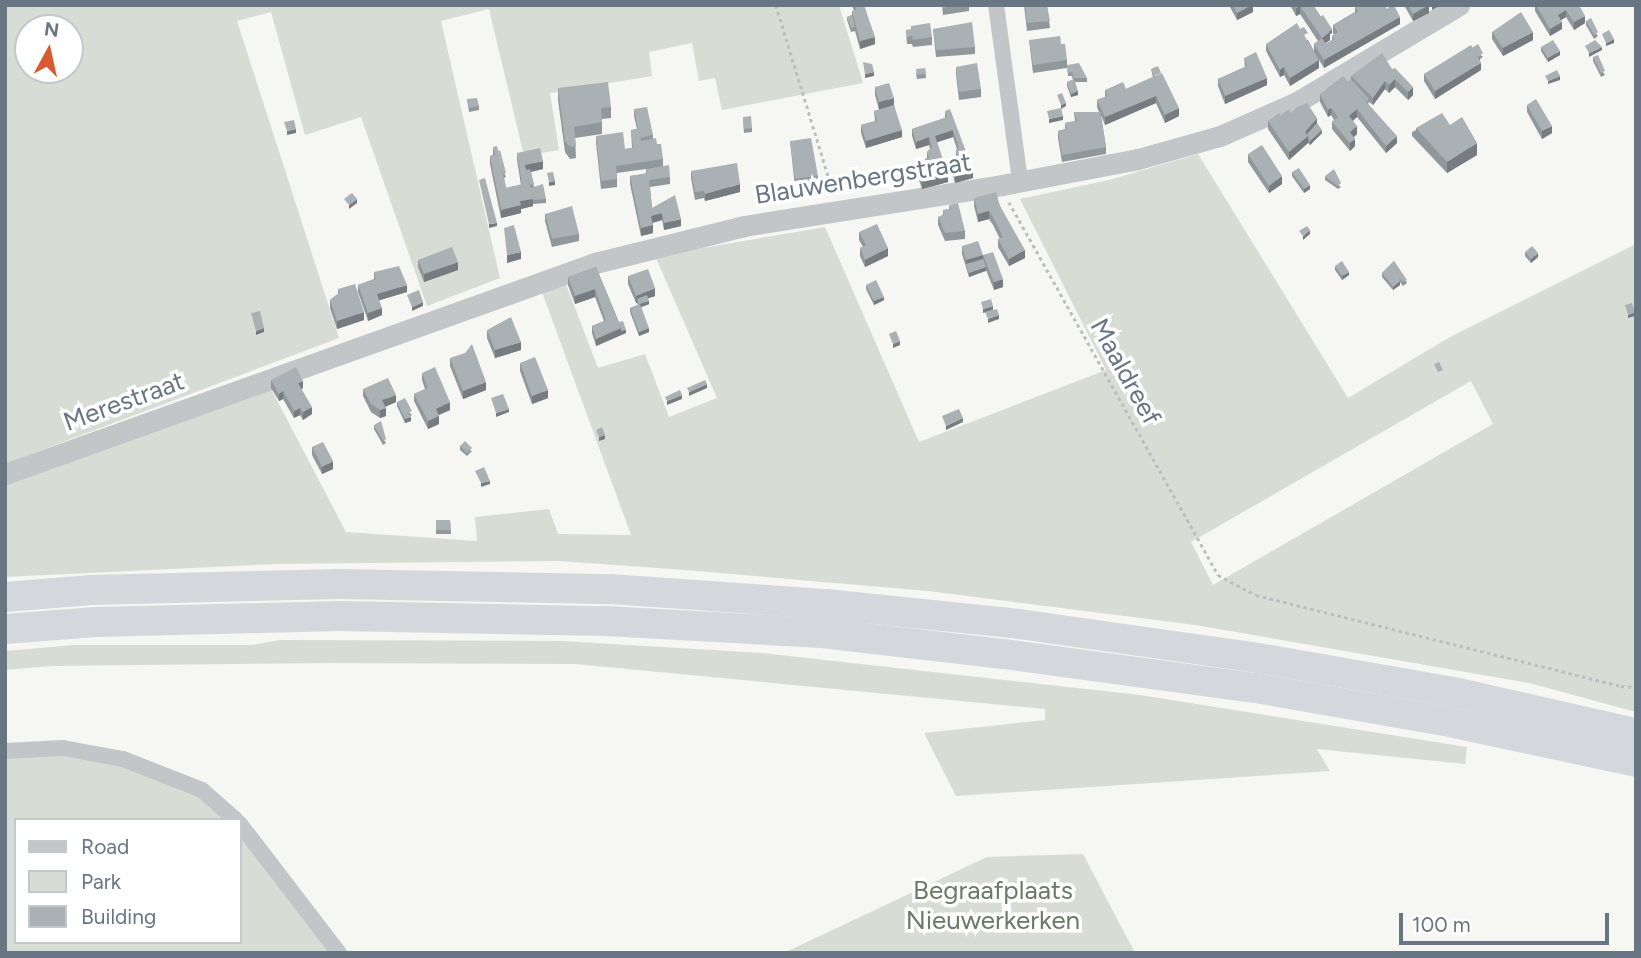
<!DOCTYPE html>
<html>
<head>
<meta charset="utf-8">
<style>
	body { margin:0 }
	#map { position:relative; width:1641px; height:958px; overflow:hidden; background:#f6f6f3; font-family:Figtree,sans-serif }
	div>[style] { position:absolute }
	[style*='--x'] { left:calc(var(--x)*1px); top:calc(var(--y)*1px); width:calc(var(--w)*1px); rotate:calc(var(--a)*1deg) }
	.green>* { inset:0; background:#d7ddd4 }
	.path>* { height:2.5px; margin-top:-1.25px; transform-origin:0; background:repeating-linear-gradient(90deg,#bcbec0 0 3.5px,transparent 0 7px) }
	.minor>* { height:16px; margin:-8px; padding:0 8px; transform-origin:8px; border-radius:8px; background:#c2c6c9 }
	.tertiary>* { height:21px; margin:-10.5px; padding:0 10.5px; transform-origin:10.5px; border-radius:10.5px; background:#c2c6c9 }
	.motorway>* { height:30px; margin:-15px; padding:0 15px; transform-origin:15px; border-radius:15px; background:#d4d8dc }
	.wall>* { inset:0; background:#91989c }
	.shaded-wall>* { inset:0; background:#767c7f }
	.building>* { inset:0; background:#a9b1b5 }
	span { translate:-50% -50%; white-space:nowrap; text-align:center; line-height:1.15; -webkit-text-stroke:7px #fff; paint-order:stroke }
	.street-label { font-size:26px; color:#677682 }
	.park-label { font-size:26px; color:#697a65 }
	.frame { position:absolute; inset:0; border:7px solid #677682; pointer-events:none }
	.legend { position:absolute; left:14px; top:818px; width:228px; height:126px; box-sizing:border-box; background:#fff; border:2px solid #c2c8cd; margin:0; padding:9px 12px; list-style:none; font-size:21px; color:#677682 }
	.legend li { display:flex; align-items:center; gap:14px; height:35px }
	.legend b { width:35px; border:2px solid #c2c8cd }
	.north { position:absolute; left:14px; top:14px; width:70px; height:70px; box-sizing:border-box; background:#fff; border:2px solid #c2c8cd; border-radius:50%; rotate:8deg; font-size:19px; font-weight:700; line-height:28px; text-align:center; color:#677682 }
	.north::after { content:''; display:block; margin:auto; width:24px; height:32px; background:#d95a30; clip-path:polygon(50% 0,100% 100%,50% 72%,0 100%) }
	.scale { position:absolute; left:1399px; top:913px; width:210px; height:32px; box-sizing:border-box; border:4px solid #677682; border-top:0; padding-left:9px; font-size:21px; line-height:24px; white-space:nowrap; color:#677682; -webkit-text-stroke:5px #fff; paint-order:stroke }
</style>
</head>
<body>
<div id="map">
	<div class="green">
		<i style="clip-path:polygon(evenodd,5px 5px,839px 5px,863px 83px,722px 110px,715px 78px,699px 81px,692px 43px,649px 52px,652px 76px,550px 93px,559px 150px,524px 156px,489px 9px,441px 21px,500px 278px,427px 306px,361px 117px,305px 135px,271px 12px,237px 21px,339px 338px,5px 464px,5px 5px,28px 28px,70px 28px,70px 70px,28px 70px,28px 28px)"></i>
		<i style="clip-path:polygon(evenodd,1198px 154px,1348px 398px,1450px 337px,1636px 244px,1636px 712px,1529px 683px,1195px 625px,928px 591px,685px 570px,559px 561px,276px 564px,5px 577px,5px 484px,269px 385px,346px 532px,477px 541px,475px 517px,549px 509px,558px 534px,631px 535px,542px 292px,566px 284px,598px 368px,645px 354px,669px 417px,717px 398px,655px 256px,825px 227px,919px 442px,1106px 370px,1020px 199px,1109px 180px,1198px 154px,1471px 381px,1493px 424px,1213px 585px,1191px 542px,1471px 381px)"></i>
		<i style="clip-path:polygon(279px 640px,562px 641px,762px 653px,1140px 695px,1467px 747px,1465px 764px,1317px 749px,1330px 771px,956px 796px,924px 733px,1045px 720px,1045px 709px,575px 664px,328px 663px,52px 666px,5px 670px,5px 651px,74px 645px,252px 645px)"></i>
		<i style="clip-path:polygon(53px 754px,112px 763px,196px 791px,231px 820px,16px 820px,16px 942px,240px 942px,240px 830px,334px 953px,5px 953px,5px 758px)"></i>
		<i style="clip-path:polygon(1083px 854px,1135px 953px,788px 951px,987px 857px)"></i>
	</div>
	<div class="path">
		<i style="--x:776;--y:5;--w:199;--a:73"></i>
		<i style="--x:1009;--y:202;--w:428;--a:60.7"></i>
		<i style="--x:1218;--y:575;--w:43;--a:27.8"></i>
		<i style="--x:1256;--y:595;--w:376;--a:14"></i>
		<i style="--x:1621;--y:686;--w:15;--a:4"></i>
	</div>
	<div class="minor">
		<i style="--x:996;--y:5;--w:177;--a:82.2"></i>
		<i style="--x:5;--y:751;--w:58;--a:-3"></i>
		<i style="--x:63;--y:748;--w:61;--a:10.4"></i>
		<i style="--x:123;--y:759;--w:85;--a:21.4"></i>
		<i style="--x:202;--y:790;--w:45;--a:41.4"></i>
		<i style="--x:240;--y:824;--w:163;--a:52.5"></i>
	</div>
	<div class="tertiary">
		<i style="--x:5;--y:474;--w:627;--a:-19.68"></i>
		<i style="--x:595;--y:263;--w:154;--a:-13.9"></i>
		<i style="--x:744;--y:226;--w:261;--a:-9"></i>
		<i style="--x:1002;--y:185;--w:138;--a:-10.8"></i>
		<i style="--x:1138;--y:159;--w:85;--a:-15.7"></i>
		<i style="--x:1220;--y:136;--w:84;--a:-23.8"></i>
		<i style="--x:1297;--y:102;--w:189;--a:-30.9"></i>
	</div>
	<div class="motorway">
		<i style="--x:5;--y:597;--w:87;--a:-4.6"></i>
		<i style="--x:92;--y:590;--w:246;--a:-1.4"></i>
		<i style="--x:338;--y:584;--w:272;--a:1.1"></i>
		<i style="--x:610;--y:589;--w:217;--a:4"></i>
		<i style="--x:826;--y:604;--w:194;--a:5.9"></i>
		<i style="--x:1019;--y:624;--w:241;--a:8.1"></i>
		<i style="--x:1258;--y:658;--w:203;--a:9.9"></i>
		<i style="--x:1458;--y:693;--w:182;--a:12.7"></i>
		<i style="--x:5;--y:629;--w:91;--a:-4.4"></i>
		<i style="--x:96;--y:622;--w:243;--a:-1.4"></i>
		<i style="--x:339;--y:616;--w:267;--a:1.1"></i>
		<i style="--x:606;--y:621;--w:216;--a:3.2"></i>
		<i style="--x:822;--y:633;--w:183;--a:6.6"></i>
		<i style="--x:1004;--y:654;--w:254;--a:7.7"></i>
		<i style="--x:1256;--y:688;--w:197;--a:9.9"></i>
		<i style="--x:1450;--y:722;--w:190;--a:12.1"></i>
	</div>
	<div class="wall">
		<i style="clip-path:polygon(852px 5px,864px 5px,875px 44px,860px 49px,855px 31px,851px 32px,847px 20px,847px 17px,852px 15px,852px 11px,854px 11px)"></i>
		<i style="clip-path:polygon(942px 5px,969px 5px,969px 11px,943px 15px)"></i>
		<i style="clip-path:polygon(1024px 5px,1047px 5px,1050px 28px,1027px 31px)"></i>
		<i style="clip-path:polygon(1229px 5px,1253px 5px,1253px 12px,1237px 20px)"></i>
		<i style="clip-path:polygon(1290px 5px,1313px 5px,1332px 33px,1330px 34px,1330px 40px,1325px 43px,1326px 44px,1332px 40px,1332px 36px,1334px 35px,1333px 33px,1333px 25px,1355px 12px,1355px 6px,1387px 9px,1389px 8px,1387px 5px,1397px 5px,1394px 7px,1400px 24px,1324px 68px,1319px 60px,1319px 68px,1290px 86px,1284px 75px,1280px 77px,1266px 51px,1266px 44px,1308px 40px,1314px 51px,1314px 44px,1318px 41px,1300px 14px,1296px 16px)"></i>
		<i style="clip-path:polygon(1404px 5px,1429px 5px,1429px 13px,1413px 21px)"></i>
		<i style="clip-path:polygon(1535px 5px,1579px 5px,1585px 23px,1574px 30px,1566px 17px,1561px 20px,1562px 29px,1550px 36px,1535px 11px)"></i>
		<i style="clip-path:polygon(1586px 21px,1598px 36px,1594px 39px,1586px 25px)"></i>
		<i style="clip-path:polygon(933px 29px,975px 47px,975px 54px,936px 57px)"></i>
		<i style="clip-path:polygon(906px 30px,932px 37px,932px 45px,913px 47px,912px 44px,907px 44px)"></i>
		<i style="clip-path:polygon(1492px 32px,1533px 40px,1503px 56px,1492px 39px)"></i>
		<i style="clip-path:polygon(1029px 40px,1061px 44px,1067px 60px,1067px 68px,1033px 73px)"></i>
		<i style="clip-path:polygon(1541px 47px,1560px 55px,1548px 62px,1541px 51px)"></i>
		<i style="clip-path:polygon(1472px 48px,1483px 57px,1480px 59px,1481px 70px,1435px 99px,1424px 81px,1424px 74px)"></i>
		<i style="clip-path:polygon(1593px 57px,1605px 75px,1601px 77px,1593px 61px)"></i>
		<i style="clip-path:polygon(1244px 58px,1267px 85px,1225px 104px,1218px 86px,1218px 79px,1245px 67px)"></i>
		<i style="clip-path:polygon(1067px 65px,1087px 78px,1087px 82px,1075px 82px,1078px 95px,1071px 97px,1067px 86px,1067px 82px,1073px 80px,1072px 76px,1068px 76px)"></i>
		<i style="clip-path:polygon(956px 67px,981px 89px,981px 97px,959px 100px,956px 74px)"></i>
		<i style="clip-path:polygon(925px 68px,926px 78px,917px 79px,916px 73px)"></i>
		<i style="clip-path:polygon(1151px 69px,1179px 116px,1165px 123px,1156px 103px,1105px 125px,1101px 115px,1106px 147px,1106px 154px,1062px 162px,1058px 138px,1058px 131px,1065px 129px,1065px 123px,1075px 121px,1074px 112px,1099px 112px,1097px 107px,1097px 100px,1105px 97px,1105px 90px,1126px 89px,1153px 77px)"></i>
		<i style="clip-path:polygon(1392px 69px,1413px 95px,1408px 100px,1395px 87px,1389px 93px,1385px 89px,1373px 105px,1369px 102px,1368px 104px,1397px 143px,1386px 153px,1357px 117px,1353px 121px,1357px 134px,1354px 137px,1355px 146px,1350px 151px,1332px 129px,1332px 122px,1334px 120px,1331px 115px,1328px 117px,1320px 102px,1320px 94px,1348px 82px,1351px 79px,1351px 76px)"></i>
		<i style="clip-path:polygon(875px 87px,894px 105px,902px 137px,866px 148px,861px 133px,861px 125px,875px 121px,874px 111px,879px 110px,875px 95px)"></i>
		<i style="clip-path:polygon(558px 88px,611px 107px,611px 118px,602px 119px,602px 134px,575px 138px,576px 158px,570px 159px,565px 152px,558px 100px)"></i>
		<i style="clip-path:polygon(467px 99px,479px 106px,479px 110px,469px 112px)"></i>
		<i style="clip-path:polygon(1527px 105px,1552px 133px,1542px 139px,1527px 112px)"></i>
		<i style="clip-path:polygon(634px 109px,653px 135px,653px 139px,657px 144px,663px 159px,663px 166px,670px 177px,670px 184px,650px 187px,652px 208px,681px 226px,664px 230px,662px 220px,653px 223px,653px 233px,641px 236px,630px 184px,630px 176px,646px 174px,646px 169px,617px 173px,617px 187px,601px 189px,596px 143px,596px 136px,625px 149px,632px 148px,631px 130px,637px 129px,634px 116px)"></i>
		<i style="clip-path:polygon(945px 111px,973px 178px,955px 183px,950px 165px,950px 158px,956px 156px,956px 150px,957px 149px,953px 137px,937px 142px,948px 182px,922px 189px,919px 180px,919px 172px,926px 170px,925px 159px,927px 158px,927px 152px,930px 149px,929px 145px,916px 149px,912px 136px,912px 129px,945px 118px)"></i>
		<i style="clip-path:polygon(1291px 113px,1317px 124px,1322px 133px,1310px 145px,1308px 143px,1289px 160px,1268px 129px,1268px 121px)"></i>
		<i style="clip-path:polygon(743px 117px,752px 128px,752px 132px,744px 133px)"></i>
		<i style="clip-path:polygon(1450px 125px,1477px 155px,1447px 173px,1412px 136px,1412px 132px,1416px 130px,1416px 128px)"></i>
		<i style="clip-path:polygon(790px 141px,818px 176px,818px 183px,795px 187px)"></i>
		<i style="clip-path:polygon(493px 147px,506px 177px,504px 178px,506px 188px,521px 185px,517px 160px,517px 153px,543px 169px,531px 172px,534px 187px,546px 199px,546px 203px,533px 204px,533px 206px,521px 209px,521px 213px,501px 218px,490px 164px,490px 156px,493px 155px)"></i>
		<i style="clip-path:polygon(1248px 154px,1282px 184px,1269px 193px,1248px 162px)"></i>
		<i style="clip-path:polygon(691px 171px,740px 192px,705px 201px,704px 198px,695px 200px,691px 178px)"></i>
		<i style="clip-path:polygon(1292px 172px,1310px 189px,1304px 193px,1292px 176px)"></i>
		<i style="clip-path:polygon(1325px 176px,1341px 187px,1338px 189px,1325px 180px)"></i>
		<i style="clip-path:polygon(974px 198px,1000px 206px,1025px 258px,1009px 266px,998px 247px,998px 239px,1000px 239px,993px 225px,989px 219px,978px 222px,974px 206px)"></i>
		<i style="clip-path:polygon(949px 205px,965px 231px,965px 239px,945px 241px,938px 225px,938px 217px,943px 215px,943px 210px,949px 209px)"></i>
		<i style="clip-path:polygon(545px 214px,579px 234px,579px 241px,552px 247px,545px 221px)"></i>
		<i style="clip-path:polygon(859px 232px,888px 256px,865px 267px,860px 256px,860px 248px,863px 247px,859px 240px)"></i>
		<i style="clip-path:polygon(962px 246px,983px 255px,983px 259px,983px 255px,1003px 287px,994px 290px,986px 270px,969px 277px,962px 254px)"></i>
		<i style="clip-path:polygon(1525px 252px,1538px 257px,1531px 263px,1525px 256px)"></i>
		<i style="clip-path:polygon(418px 260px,458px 270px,424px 282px,418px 267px)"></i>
		<i style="clip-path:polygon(1394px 261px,1407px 283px,1403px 286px,1400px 282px,1400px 285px,1393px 290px,1382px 277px,1382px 273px)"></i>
		<i style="clip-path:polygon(1335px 266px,1349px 275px,1342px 280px,1335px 270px)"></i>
		<i style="clip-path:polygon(596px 267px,619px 322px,626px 333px,596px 346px,592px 333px,592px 326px,604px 321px,595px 297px,575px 304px,568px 285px,568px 277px)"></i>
		<i style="clip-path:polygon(374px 272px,407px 292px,379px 300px,382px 315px,368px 321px,358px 292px,358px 285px,374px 279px)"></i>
		<i style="clip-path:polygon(628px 276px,655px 296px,648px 298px,649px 304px,641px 307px,649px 332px,639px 336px,630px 312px,630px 308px,638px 305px,637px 303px,636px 303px,628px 284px)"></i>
		<i style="clip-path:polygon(866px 285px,884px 300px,874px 305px,866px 289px)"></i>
		<i style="clip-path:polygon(338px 289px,364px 320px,337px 329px,330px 308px,330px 300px,338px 294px)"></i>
		<i style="clip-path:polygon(487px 330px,521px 350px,495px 358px,487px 338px)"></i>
		<i style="clip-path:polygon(450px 358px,486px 390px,463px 399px,450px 366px)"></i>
		<i style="clip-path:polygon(520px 363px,548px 398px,532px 404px,520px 371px)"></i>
		<i style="clip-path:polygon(422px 373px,450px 410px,439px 415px,439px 424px,428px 429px,414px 401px,414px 394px,425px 389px,422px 380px)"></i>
		<i style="clip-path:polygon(271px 380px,303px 388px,301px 389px,312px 414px,303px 420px,300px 415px,294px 418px,283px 399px,279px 401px,271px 388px)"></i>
		<i style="clip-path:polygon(363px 389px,396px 402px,385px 407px,386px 416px,380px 418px,371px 412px,363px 396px)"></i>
		<i style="clip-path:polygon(397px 402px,412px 415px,410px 416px,411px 421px,405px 423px,397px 406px)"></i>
		<i style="clip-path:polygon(374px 425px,386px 443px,383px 445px,374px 429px)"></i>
		<i style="clip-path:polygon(460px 446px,472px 451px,467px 456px,460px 450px)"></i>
		<i style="clip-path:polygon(312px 447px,333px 469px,322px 474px,312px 455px)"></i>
		<i style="clip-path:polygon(436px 520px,450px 520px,451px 534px,436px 534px)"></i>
	</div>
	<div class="shaded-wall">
		<i style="clip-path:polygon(1252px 5px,1253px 5px,1253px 12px,1237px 20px,1237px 13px)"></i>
		<i style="clip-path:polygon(1429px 5px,1429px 13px,1413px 21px,1413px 14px)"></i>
		<i style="clip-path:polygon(1432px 5px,1441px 5px,1432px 10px)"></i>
		<i style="clip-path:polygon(1300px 6px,1300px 14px,1296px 16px,1296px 8px)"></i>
		<i style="clip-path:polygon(1566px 10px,1566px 17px,1558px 22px,1558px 15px)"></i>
		<i style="clip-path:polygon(1585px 16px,1585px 23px,1574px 30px,1574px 22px)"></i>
		<i style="clip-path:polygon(1400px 17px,1400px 24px,1324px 68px,1324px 60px)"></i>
		<i style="clip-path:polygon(1562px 22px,1562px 29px,1550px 36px,1550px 29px)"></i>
		<i style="clip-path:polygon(1332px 29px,1332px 33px,1330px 34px,1330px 40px,1322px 46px,1322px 38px)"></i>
		<i style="clip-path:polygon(1533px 32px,1533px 40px,1503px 56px,1503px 48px)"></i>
		<i style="clip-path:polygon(875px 37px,875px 44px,860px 49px,860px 41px)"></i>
		<i style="clip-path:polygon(1614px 39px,1614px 43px,1606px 46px,1606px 43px)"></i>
		<i style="clip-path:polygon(1602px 47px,1602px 50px,1589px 57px,1589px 53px)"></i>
		<i style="clip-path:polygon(1560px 51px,1560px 55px,1548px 62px,1548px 58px)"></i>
		<i style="clip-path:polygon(1319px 60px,1319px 68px,1290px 86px,1290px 78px)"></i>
		<i style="clip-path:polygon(1481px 63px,1481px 70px,1435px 99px,1435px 91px)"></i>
		<i style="clip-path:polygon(1284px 67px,1284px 75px,1280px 77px,1280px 70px)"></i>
		<i style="clip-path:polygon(874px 72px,874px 76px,865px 78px,865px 74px)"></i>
		<i style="clip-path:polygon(1560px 76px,1560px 80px,1548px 84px,1548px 81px)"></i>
		<i style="clip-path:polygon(1267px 78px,1267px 85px,1225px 104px,1225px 96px)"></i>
		<i style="clip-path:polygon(1395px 79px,1395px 87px,1389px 93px,1389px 85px)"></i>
		<i style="clip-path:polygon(1385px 81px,1385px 89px,1373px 105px,1373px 98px)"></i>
		<i style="clip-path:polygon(1413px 87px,1413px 95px,1408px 100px,1408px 92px)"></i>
		<i style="clip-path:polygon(1078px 91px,1078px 95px,1071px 97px,1071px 94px)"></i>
		<i style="clip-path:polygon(1156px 96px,1156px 103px,1105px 125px,1105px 117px)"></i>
		<i style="clip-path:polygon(894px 98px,894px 106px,879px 110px,879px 102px)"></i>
		<i style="clip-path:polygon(1066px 103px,1066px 106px,1061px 109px,1061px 105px)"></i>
		<i style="clip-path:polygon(1179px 108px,1179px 116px,1165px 123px,1165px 115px)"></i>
		<i style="clip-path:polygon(1331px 108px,1331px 115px,1328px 117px,1328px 110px)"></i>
		<i style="clip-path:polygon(1357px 109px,1357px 117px,1349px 123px,1349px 116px)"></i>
		<i style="clip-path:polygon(1063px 116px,1063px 120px,1049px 123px,1049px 119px)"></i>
		<i style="clip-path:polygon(1317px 118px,1317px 126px,1308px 136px,1308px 143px,1289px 160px,1289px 152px)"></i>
		<i style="clip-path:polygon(1357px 126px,1357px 134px,1350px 140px,1350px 132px)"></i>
		<i style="clip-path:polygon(1552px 126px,1552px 133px,1542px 139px,1542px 131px)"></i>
		<i style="clip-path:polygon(296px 129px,296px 133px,287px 135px,287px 131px)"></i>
		<i style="clip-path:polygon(902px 130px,902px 137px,866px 148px,866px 141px)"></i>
		<i style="clip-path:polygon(953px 130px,953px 137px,935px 143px,935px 136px)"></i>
		<i style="clip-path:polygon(1322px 130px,1322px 133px,1310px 145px,1310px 141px)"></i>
		<i style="clip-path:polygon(1397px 136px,1397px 143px,1386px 153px,1386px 146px)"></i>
		<i style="clip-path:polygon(929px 137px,929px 145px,916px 149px,916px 142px)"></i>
		<i style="clip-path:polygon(1355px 139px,1355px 146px,1350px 151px,1350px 143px)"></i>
		<i style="clip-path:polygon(1477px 143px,1477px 155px,1447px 173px,1447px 162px)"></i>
		<i style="clip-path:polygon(543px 161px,543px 169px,525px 173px,525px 165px)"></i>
		<i style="clip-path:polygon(973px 170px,973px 178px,955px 183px,955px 175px)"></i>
		<i style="clip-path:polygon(948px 174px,948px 182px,922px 189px,922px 181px)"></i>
		<i style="clip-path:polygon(1282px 176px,1282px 184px,1269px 193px,1269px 186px)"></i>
		<i style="clip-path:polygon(555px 181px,555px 185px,549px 186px,549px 182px)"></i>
		<i style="clip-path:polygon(740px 184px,740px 192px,705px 201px,705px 194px)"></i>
		<i style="clip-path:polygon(1310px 185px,1310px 189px,1304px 193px,1304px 189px)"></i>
		<i style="clip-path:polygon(357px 199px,357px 203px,349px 209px,349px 205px)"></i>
		<i style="clip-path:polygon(533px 199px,533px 206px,521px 209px,521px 213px,501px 218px,501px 210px,520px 201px)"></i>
		<i style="clip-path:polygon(989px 211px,989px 219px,978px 222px,978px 214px)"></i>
		<i style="clip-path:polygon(662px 213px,662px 220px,651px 223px,651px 216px)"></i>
		<i style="clip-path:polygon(681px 219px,681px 226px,664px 230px,664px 223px)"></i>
		<i style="clip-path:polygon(497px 223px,497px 226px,489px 228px,489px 224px)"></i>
		<i style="clip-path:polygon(653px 225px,653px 233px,641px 236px,641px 228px)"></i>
		<i style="clip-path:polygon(1310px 230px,1310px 234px,1303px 240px,1303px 236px)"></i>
		<i style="clip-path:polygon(888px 248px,888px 256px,865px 267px,865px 260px)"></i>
		<i style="clip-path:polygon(1025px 250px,1025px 258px,1009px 266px,1009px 259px)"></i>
		<i style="clip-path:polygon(521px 252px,521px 259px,507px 263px,507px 255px)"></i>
		<i style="clip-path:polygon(1538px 253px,1538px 257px,1531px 263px,1531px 259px)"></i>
		<i style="clip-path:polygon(983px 255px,983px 263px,966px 264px,966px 260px)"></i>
		<i style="clip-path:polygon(458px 262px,458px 270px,424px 282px,424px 274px)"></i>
		<i style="clip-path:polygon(986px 267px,986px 271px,969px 277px,969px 273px)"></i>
		<i style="clip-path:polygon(1349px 272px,1349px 275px,1342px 280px,1342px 276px)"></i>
		<i style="clip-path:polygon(1003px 279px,1003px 287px,994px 290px,994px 282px)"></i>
		<i style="clip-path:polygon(1400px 281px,1400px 285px,1393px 290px,1393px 287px)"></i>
		<i style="clip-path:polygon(407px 285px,407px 292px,377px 301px,377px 294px)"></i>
		<i style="clip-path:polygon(655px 288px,655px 296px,638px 302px,637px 299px,637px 303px,636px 303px,636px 296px)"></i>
		<i style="clip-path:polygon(595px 289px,595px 297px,575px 304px,575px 296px)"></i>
		<i style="clip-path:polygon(884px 297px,884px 300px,874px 305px,874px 301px)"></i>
		<i style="clip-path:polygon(649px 301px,649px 304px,639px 308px,639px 304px)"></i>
		<i style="clip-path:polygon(423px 302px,423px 306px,412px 311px,412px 307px)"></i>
		<i style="clip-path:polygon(993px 306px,993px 310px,983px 313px,983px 309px)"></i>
		<i style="clip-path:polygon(382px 308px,382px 315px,368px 321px,368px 313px)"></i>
		<i style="clip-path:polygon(364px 312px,364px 320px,337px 329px,337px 321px)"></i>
		<i style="clip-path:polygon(1635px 312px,1635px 316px,1628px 318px,1628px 315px)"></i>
		<i style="clip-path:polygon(999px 315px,999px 319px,988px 323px,988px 319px)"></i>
		<i style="clip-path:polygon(264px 328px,264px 332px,256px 335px,256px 331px)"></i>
		<i style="clip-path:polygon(621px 328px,626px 330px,626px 333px,596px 346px,596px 339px)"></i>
		<i style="clip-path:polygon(649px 328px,649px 332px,639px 336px,639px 332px)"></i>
		<i style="clip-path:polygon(900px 341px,900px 345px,893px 348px,893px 344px)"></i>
		<i style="clip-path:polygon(521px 342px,521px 350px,495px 358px,495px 350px)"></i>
		<i style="clip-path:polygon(303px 381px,303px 388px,298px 391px,298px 383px)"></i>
		<i style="clip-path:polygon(486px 382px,486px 390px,463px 399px,463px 391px)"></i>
		<i style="clip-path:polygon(707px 384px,707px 388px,689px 396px,689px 392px)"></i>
		<i style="clip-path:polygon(548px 390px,548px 398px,532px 404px,532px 396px)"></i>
		<i style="clip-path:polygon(283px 391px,283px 399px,279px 401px,279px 394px)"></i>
		<i style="clip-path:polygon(396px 395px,396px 402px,382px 408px,382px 400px)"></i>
		<i style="clip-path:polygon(682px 395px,682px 399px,667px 405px,667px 401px)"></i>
		<i style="clip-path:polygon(450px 402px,450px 410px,436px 416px,436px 409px)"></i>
		<i style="clip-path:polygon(312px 407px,312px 414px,303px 420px,303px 412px)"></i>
		<i style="clip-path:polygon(300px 408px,300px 415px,294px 418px,294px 411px)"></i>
		<i style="clip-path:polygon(386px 408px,386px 416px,380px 418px,380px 410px)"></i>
		<i style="clip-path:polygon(509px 409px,509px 412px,496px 417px,496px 413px)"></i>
		<i style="clip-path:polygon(439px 416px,439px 424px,428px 429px,428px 421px)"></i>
		<i style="clip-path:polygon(411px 417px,411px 421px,405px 423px,405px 419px)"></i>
		<i style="clip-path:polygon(963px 418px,963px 422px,946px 430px,946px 426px)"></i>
		<i style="clip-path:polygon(605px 435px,605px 439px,599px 441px,599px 437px)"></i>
		<i style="clip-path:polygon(333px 461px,333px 469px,322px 474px,322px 467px)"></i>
		<i style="clip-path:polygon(490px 481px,490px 484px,481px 487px,481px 483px)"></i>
	</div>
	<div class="building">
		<i style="clip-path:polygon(855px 5px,864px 5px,875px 37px,860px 41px,852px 11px,856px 10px)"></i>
		<i style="clip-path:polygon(943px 5px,959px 5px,943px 8px)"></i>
		<i style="clip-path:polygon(1025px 5px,1047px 5px,1050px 21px,1027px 23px)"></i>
		<i style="clip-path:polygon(1233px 5px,1252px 5px,1237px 13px)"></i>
		<i style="clip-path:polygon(1294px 5px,1313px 5px,1330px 32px,1322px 38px,1300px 6px,1296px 8px)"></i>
		<i style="clip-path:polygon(1356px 5px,1385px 5px,1387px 9px,1394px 5px,1400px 17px,1324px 60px,1314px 44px,1322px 38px,1326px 44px,1334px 39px,1332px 36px,1338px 32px,1333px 25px,1358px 12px,1355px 6px)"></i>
		<i style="clip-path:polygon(1408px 5px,1429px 5px,1413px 14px)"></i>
		<i style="clip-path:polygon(1536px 5px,1579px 5px,1585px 16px,1574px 22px,1566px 10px,1558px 15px,1562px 22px,1550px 29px)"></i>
		<i style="clip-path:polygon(1356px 12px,1357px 13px,1341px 20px)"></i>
		<i style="clip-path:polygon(1521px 12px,1533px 32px,1503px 48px,1492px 32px)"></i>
		<i style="clip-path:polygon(852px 15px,855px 27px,851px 28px,847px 17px)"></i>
		<i style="clip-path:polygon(1323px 15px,1332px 29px,1329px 31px,1320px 17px)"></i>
		<i style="clip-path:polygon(1591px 18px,1598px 32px,1594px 35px,1586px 21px)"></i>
		<i style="clip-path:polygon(972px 22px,975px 47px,936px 50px,933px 29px)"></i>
		<i style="clip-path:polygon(930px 23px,932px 37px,913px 40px,912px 36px,907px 37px,906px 30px,911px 29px,911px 26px)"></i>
		<i style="clip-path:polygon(1297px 23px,1300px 29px,1304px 27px,1308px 33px,1304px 35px,1319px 60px,1290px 78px,1284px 67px,1280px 70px,1266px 44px)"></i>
		<i style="clip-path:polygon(1609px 30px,1614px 39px,1606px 43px,1602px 34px)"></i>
		<i style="clip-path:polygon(1060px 36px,1061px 44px,1065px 44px,1067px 60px,1033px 65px,1029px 40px)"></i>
		<i style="clip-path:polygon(1553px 40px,1560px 51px,1548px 58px,1541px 47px)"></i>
		<i style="clip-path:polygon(1595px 40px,1602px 47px,1589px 53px,1585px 46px)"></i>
		<i style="clip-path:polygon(1478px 44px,1483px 53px,1478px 57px,1472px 48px)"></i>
		<i style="clip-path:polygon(1471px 45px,1481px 63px,1435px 91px,1424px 74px)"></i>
		<i style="clip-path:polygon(1256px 52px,1267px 78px,1225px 96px,1218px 79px,1247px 66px,1244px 58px)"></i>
		<i style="clip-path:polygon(1382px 53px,1392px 69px,1395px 68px,1413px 87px,1408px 92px,1395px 79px,1389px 85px,1385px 81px,1373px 98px,1351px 76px)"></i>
		<i style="clip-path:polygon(1598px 55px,1605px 71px,1601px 73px,1593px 57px)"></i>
		<i style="clip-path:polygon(863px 62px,872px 64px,874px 72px,865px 74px)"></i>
		<i style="clip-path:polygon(977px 63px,981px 89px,959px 92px,956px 67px)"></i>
		<i style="clip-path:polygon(1079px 63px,1087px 78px,1074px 78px,1072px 72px,1068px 73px,1067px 65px)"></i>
		<i style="clip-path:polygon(1158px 66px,1161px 73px,1154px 76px,1151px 69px)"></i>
		<i style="clip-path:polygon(925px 68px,926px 74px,917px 75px,916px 69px)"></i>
		<i style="clip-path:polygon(1557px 70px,1560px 76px,1548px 81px,1545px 76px)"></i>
		<i style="clip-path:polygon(1162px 73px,1179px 108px,1165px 115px,1156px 96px,1105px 117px,1097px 100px,1107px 96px,1105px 90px,1123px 82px,1126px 89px)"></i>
		<i style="clip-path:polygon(1343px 76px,1397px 136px,1386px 146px,1357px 109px,1349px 116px,1357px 126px,1350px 132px,1355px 139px,1350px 143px,1332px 122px,1338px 117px,1331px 108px,1328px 110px,1320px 94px)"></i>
		<i style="clip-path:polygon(1074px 79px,1078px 91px,1071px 94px,1067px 82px)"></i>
		<i style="clip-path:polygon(1351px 79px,1369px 99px,1367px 102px,1348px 82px)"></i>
		<i style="clip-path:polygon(608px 82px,611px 107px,601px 108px,602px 122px,574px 127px,576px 146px,570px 147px,565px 141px,558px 88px)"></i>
		<i style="clip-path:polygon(889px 83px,894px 98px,879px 102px,875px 87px)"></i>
		<i style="clip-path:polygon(1062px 93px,1066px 103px,1061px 105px,1057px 95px)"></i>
		<i style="clip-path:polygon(477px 98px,479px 106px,469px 108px,467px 99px)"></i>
		<i style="clip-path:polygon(1536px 99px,1552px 126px,1542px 131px,1527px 105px)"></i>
		<i style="clip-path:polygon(1307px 103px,1317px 118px,1305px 132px,1308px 136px,1289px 152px,1268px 121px,1279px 113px,1284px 120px,1297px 107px)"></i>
		<i style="clip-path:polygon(894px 105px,902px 130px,866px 141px,861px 125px,877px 121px,874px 111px)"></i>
		<i style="clip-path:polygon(647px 107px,653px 135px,640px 138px,641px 141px,656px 138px,657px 144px,661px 144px,663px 159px,616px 166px,617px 179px,601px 181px,596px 136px,623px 132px,625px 149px,633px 148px,631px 130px,638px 129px,634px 109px)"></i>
		<i style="clip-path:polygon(1061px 108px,1063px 116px,1049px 119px,1047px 111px)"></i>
		<i style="clip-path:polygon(950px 109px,973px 170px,955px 175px,950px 158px,957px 156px,956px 150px,959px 148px,953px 130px,935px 136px,948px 174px,922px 181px,919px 172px,928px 170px,925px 159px,929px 158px,927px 152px,932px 147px,929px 137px,916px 142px,912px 129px,947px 117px,945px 111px)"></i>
		<i style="clip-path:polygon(1289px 109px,1291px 113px,1284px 120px,1281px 115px)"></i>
		<i style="clip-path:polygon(1074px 112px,1100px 112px,1106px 147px,1062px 155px,1058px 131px,1066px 129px,1065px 123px,1077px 121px)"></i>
		<i style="clip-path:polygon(1442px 113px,1450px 125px,1462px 117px,1477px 143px,1447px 162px,1416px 128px)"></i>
		<i style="clip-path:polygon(751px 116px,752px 128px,744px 129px,743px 117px)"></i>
		<i style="clip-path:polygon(294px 120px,296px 129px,287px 131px,284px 122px)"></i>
		<i style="clip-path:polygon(1317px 123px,1322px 130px,1310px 141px,1307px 134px)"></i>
		<i style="clip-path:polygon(811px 138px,818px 176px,795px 179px,790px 141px)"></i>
		<i style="clip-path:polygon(1262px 145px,1282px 176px,1269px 186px,1248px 154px)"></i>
		<i style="clip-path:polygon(497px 146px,506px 188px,522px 184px,517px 153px,540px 148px,543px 161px,525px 165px,533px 199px,520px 201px,521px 205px,501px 210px,490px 156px,495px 155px,493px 147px)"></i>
		<i style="clip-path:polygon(500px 150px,506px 173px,503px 174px,498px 151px)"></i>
		<i style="clip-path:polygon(737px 163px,740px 184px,705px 194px,704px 191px,695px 192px,691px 171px)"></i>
		<i style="clip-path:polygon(669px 165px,670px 177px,649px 180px,652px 208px,675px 195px,681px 219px,664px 223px,662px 213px,651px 216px,653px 225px,641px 228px,630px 176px,647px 173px,646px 169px)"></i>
		<i style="clip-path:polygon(1299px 168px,1310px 185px,1304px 189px,1292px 172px)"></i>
		<i style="clip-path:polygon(530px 169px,534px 184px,530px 185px,526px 170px)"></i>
		<i style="clip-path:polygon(1334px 169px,1341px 183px,1338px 186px,1325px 176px)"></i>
		<i style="clip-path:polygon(553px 172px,555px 181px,549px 182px,547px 173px)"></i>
		<i style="clip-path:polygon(485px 178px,497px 223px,489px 224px,479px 180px)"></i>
		<i style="clip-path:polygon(543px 184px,546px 199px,533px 200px,530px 188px)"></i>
		<i style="clip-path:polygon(996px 192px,1000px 206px,1025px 250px,1009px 259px,998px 239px,1003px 237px,993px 217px,989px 211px,978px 214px,974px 198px)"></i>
		<i style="clip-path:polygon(352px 193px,357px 199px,349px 205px,344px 199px)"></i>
		<i style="clip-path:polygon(958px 203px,965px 231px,945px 233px,938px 217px,944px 215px,943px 210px,950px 209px,949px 205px)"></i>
		<i style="clip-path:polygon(572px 206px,579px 234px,552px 239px,545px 214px)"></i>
		<i style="clip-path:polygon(877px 224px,888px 248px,865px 260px,860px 248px,866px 245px,859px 232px)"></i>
		<i style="clip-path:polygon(514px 225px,521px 252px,507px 255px,504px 228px)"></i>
		<i style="clip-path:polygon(1307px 226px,1310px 230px,1303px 236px,1299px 231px)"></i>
		<i style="clip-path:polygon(978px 241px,983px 255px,966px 260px,962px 246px)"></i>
		<i style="clip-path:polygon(1532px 246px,1538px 253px,1531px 259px,1525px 252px)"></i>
		<i style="clip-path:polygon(452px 247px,458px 262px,424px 274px,418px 260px)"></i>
		<i style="clip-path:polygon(993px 252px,1003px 279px,994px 282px,983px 255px)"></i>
		<i style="clip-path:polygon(983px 259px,986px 267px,969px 273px,966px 264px)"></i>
		<i style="clip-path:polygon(1342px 261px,1349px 272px,1342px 276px,1335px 266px)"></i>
		<i style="clip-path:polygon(1394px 261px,1407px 280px,1403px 282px,1399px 278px,1400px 281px,1393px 287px,1382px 273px)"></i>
		<i style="clip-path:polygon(399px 266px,407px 285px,377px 294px,382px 308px,368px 313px,358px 285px,376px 279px,374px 272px)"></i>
		<i style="clip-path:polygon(596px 267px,621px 328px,596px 339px,592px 326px,606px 321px,595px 289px,575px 296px,568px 277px)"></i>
		<i style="clip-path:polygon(648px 269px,655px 288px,636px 296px,628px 276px)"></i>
		<i style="clip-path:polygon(876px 280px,884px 297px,874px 301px,866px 285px)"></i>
		<i style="clip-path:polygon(355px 284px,364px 312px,337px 321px,330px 300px,339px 293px,338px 289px)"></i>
		<i style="clip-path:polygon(419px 290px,423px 302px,412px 307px,407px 295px)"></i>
		<i style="clip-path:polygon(647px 295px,649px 301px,639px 304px,637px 299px)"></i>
		<i style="clip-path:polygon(991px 299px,993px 306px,983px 309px,981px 302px)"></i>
		<i style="clip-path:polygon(1632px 303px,1635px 312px,1628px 315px,1625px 305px)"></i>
		<i style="clip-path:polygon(640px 304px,649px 328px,639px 332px,630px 308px)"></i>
		<i style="clip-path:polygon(997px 309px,999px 315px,988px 319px,985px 312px)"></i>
		<i style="clip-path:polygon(260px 311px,264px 328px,256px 331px,251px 313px)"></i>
		<i style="clip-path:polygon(511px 317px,521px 342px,495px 350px,487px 330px)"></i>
		<i style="clip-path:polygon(623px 321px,626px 330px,621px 331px,621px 328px,619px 322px)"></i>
		<i style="clip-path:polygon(896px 331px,900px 341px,893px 344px,889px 334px)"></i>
		<i style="clip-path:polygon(472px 344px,486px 382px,463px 391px,450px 358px,465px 353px)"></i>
		<i style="clip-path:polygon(535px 357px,548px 390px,532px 396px,520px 363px)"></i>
		<i style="clip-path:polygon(1439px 362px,1443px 370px,1438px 372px,1434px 364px)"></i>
		<i style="clip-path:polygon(296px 367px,303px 381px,298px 383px,312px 407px,303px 412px,300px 408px,294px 411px,283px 391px,279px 394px,271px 380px)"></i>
		<i style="clip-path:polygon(435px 367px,450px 402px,436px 409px,439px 416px,428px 421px,414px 394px,428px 388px,422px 373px)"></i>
		<i style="clip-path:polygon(388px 378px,396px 395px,382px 400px,386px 408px,380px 410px,371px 404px,363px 389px)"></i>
		<i style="clip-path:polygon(705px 380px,707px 384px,689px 392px,687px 388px)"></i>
		<i style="clip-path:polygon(680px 390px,682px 395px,667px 401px,665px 397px)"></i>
		<i style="clip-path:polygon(503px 394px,509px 409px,496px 413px,491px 398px)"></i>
		<i style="clip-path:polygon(405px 398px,412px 411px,408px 413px,411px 417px,405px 419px,397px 402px)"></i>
		<i style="clip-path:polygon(959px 409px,963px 418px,946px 426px,942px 416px)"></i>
		<i style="clip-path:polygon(381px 421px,386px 439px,383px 441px,374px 425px)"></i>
		<i style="clip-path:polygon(602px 427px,605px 435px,599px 437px,596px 430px)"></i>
		<i style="clip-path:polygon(465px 441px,472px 448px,467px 453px,460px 446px)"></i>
		<i style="clip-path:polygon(323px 442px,333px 461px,322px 467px,312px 447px)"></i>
		<i style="clip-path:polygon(484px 467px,490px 481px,481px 483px,475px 471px)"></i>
		<i style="clip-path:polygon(436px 520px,450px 520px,451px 530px,436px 530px)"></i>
	</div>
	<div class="street-label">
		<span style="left:863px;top:179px;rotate:-9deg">Blauwenbergstraat</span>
		<span style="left:1125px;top:372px;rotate:61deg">Maaldreef</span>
		<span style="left:124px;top:402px;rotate:-20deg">Merestraat</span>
	</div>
	<div class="park-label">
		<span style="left:993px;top:906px">Begraafplaats<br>Nieuwerkerken</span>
	</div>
	<div class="frame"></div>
	<ul class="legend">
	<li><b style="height:9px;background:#c2c6c9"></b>Road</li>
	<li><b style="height:19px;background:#d7ddd4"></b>Park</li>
	<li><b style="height:19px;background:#a9b1b5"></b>Building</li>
	</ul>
	<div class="north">N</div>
	<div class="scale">100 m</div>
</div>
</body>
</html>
